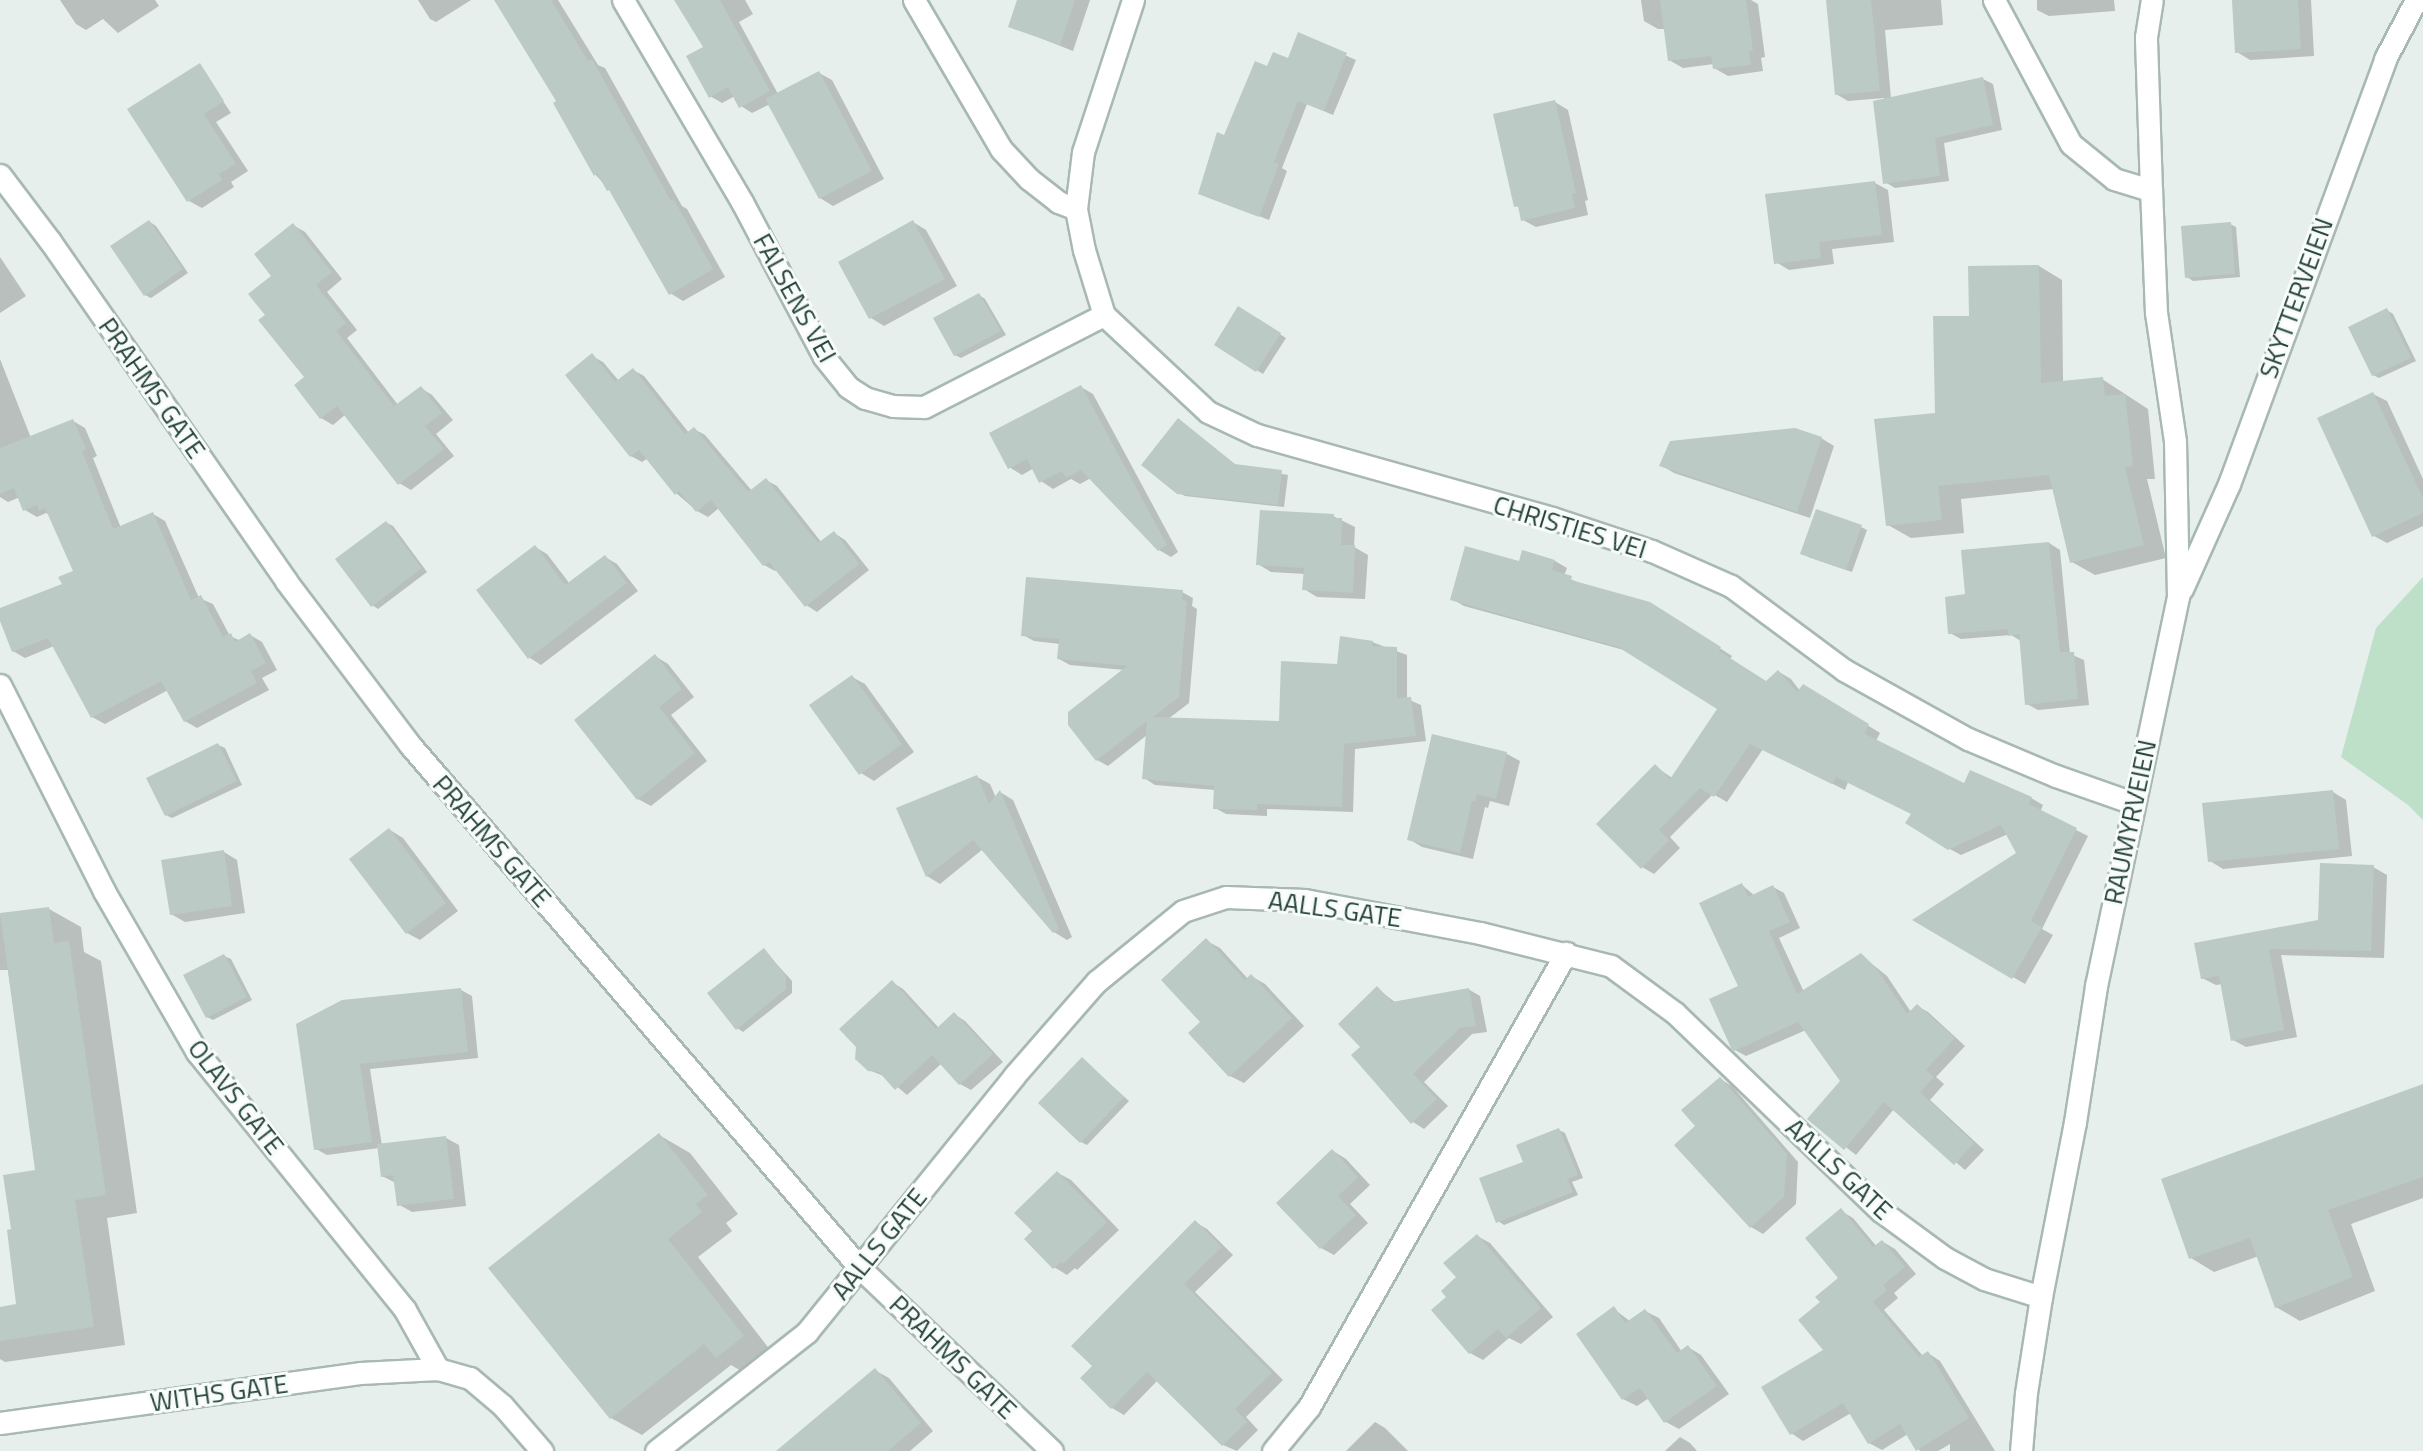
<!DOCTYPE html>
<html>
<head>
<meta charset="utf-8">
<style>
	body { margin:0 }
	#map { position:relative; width:2423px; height:1451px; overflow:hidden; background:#e6efeb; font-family:"Titillium Web",sans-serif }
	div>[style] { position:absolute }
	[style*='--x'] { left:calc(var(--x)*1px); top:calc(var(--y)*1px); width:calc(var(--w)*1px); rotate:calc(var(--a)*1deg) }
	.green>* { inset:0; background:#bfe0c8 }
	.shadow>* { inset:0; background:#0003 }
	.building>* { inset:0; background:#bbcac4 }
	.roads { filter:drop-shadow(2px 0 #a8b8b2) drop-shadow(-2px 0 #a8b8b2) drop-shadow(0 2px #a8b8b2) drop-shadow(0 -2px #a8b8b2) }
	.minor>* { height:21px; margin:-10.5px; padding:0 10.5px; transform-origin:10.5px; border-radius:10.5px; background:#fff }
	span { translate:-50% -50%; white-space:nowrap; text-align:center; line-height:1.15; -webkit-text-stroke:6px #f7fbf9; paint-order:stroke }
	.street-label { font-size:26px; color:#24423a }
</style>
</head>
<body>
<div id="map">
	<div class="green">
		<i style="clip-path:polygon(2423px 577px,2423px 820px,2408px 805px,2341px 757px,2376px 628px)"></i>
	</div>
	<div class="shadow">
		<i style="clip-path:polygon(60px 0,155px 0,159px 6px,118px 33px,103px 19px,86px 30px,76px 24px)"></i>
		<i style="clip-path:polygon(418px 0,471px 0,436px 22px,430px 19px)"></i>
		<i style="clip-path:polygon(496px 0,558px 0,598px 65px,605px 68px,682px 206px,687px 209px,725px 277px,683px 301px,670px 293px,612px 193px,595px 174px,559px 102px)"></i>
		<i style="clip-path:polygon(676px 0,745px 0,753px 14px,739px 22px,778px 94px,819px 73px,832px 80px,884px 179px,833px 206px,820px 198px,770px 104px,752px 113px,741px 106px,735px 96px,722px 103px,710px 96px,705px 48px)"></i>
		<i style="clip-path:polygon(1019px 0,1090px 0,1073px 51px,1010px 26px)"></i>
		<i style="clip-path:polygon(1641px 0,1751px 0,1758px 4px,1765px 57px,1761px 58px,1763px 71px,1728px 76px,1714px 68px,1714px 64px,1683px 68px,1669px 60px,1665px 29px,1658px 29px,1644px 21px)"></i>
		<i style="clip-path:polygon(1828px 0,1941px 0,1943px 25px,1885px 30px,1891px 99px,1983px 79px,1993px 84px,2002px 130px,1944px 143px,1949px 181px,1895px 188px,1885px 182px,1884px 98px,1848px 101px,1836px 94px)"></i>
		<i style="clip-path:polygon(2037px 0,2114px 0,2115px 11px,2049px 16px,2037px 10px)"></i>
		<i style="clip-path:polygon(2234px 0,2311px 0,2314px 56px,2250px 60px,2237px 52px)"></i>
		<i style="clip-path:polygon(1299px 35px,1356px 60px,1333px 115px,1307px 104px,1282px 168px,1287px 171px,1269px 220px,1200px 193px,1225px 137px,1268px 69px,1289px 60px)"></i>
		<i style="clip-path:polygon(207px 77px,231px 113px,216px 122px,248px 171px,231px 182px,234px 187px,202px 208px,189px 201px)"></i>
		<i style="clip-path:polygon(1555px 102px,1568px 110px,1588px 200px,1585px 201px,1588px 215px,1536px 227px,1523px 220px,1520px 208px,1516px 206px)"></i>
		<i style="clip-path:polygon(1875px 183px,1888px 190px,1894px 242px,1832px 249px,1834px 264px,1789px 270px,1776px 262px)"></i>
		<i style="clip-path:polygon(150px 222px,156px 226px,188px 273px,151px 298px,145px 295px)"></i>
		<i style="clip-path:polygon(913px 222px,926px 230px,957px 286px,884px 326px,871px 318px)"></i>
		<i style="clip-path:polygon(2230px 224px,2236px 227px,2240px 277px,2193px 281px,2187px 277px)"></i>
		<i style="clip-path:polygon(293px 225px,305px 232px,342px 279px,327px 292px,357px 330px,347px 338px,398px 405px,421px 388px,432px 395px,453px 420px,436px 434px,454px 456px,411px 490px,399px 483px,346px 414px,333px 425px,321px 418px,306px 377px,267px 315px,273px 277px)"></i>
		<i style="clip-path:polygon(0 257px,26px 296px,0 313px)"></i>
		<i style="clip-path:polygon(2039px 266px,2062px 280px,2063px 382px,2102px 379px,2148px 409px,2155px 479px,2147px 479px,2166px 558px,2095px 575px,2072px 562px,2054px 489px,1961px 499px,1964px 533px,1911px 538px,1888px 525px,1937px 415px,1971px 318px)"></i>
		<i style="clip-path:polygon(979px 295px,985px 299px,1006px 335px,961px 358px,955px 355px)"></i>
		<i style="clip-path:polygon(1239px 308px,1286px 338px,1263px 374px,1216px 345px)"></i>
		<i style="clip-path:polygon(2387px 310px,2393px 314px,2416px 361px,2379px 378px,2373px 375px)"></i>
		<i style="clip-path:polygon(592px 356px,603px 362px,619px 381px,633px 370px,644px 376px,689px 433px,694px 429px,705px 435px,752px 491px,766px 480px,777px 486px,822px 543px,834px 533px,845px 540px,869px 570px,817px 612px,806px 605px,778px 569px,775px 571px,764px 565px,719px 508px,708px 517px,697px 511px,676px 493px,648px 458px,642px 462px,631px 456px)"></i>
		<i style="clip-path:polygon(0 359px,31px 438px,73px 421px,85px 428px,97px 456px,93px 458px,121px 528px,153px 514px,165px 521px,199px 598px,213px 604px,230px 636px,241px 641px,250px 635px,262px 642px,277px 670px,262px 678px,269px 690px,197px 728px,185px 721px,168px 690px,105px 724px,92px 717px,54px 646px,25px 658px,13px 651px,0 610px,64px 585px,76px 572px,50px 515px,46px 513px,37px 517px,25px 510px,20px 497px,8px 502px,0 497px)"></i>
		<i style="clip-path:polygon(1081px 387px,1093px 394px,1178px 552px,1171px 557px,1159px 550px,1091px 478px,1080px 484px,1071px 479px,1053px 489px,1041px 481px,1034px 468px,1022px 475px,1009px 467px)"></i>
		<i style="clip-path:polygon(2373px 394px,2387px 401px,2423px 479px,2423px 526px,2387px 543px,2374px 536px)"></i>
		<i style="clip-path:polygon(1821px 438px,1834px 446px,1810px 518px,1674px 473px,1661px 465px)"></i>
		<i style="clip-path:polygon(1237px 466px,1288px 475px,1284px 507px,1185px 496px,1178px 492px)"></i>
		<i style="clip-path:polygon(1333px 516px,1355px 527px,1354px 547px,1368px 555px,1365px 599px,1317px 597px,1304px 589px,1305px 574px,1271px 572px,1258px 564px)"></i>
		<i style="clip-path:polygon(387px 523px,393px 526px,427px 572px,378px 609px,372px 605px)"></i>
		<i style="clip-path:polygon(1861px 527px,1867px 530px,1852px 572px,1808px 557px)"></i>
		<i style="clip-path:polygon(2049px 543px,2060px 550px,2070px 654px,2084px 660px,2089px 705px,2038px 710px,2027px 704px,2021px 641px,2011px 635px,1961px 639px,1950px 633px)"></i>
		<i style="clip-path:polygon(535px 547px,547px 554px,570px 584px,605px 557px,617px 564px,638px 591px,541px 665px,530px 658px)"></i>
		<i style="clip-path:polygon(1555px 561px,1567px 568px,1564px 576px,1583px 585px,1663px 612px,1732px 656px,1730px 659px,1767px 682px,1779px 672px,1791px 679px,1800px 691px,1816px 693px,1880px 733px,1876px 741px,1965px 786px,2031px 798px,2043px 805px,2040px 812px,2088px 836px,2042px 929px,2053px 935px,2025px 984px,1915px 920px,2019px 853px,2008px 834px,1961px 855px,1948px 848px,1913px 814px,1848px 782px,1845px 790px,1763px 749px,1727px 802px,1713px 794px,1670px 837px,1680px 848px,1654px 874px,1642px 867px,1655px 766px,1672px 778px,1720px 709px,1631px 652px,1464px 606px,1452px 599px,1520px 563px)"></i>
		<i style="clip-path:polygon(1182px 592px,1193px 598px,1192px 606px,1197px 609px,1189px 703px,1168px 719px,1281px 722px,1338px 666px,1372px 642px,1407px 655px,1407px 699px,1421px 705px,1426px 741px,1355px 749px,1353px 812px,1267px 809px,1267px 816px,1226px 814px,1215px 808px,1215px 790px,1155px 785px,1144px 778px,1147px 735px,1108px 766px,1097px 760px,1125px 670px,1070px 665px,1059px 659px,1060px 644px,1034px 641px,1023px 635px)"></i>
		<i style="clip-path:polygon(655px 656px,668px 664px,694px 697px,671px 715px,707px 761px,651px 806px,638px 799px)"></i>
		<i style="clip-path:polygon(852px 677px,865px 684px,914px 752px,874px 781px,861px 773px)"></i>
		<i style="clip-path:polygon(1433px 736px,1507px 754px,1520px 761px,1509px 806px,1490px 801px,1488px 808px,1485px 807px,1473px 859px,1422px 847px,1409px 839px)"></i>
		<i style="clip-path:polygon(218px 745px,225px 748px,242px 785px,172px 818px,166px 815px)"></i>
		<i style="clip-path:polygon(977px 777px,990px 784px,996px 798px,1000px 792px,1013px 800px,1072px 937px,1067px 940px,1054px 932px,983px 849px,940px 884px,927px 876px,899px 808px)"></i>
		<i style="clip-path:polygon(2333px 792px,2346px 800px,2352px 856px,2223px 869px,2210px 861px)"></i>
		<i style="clip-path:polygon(390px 830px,403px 838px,458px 911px,420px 940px,407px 933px)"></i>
		<i style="clip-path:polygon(224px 852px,237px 860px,245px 913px,185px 922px,171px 914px)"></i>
		<i style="clip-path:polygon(2373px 867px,2387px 875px,2384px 958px,2281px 955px,2297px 1037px,2246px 1047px,2233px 1040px,2222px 984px,2216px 985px,2202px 978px,2319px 922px)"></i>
		<i style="clip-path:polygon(1742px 885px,1755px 896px,1773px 887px,1784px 893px,1800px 928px,1779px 938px,1804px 992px,1861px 955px,1887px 976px,1911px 1012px,1917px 1006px,1928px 1012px,1965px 1046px,1936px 1077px,1944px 1084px,1930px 1100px,1984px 1150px,1965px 1170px,1894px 1109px,1856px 1155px,1810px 1119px,1842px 1081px,1806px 1030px,1746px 1056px,1735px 1050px,1740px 987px)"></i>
		<i style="clip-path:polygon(49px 909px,81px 927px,84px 952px,101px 961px,137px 1213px,107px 1218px,125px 1345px,5px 1362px,0 1359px,0 1308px,18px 1306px,13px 1231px,37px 1172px,8px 970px,0 970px,0 915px)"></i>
		<i style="clip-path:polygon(1207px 941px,1220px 948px,1248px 979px,1251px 976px,1265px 984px,1304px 1026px,1244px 1083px,1230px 1076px,1191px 1034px,1203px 1022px)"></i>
		<i style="clip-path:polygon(764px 950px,792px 981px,792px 993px,743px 1032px,737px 1028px)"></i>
		<i style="clip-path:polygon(224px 956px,231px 959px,252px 1000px,213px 1020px,207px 1017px)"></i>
		<i style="clip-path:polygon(892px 982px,903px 989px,939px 1028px,954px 1014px,965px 1021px,1003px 1062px,971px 1090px,960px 1084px,942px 1063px,907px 1095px,886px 1077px,869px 1070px)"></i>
		<i style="clip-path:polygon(1378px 989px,1396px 1003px,1468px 989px,1480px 996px,1487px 1032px,1472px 1034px,1424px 1082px,1448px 1106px,1424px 1129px,1413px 1122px,1362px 1047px)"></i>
		<i style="clip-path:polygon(461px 990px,472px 996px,478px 1058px,370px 1069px,382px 1146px,446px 1138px,459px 1145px,466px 1206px,412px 1212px,398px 1204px,396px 1183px,382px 1176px,379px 1148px,327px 1155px,316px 1149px,298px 1025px)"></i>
		<i style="clip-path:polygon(1083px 1060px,1129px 1101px,1087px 1145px,1081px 1142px)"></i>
		<i style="clip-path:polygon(1720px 1079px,1732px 1086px,1798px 1162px,1796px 1204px,1763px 1234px,1751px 1227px,1698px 1127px)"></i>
		<i style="clip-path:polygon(2423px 1086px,2423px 1198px,2351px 1224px,2375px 1291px,2300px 1321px,2276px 1307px,2259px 1256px,2214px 1272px,2191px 1258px)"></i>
		<i style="clip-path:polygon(1559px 1130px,1565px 1133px,1583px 1178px,1572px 1182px,1578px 1195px,1504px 1225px,1498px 1221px,1525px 1163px)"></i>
		<i style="clip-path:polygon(659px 1135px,690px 1153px,738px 1214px,726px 1223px,732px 1231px,698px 1257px,774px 1355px,748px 1375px,731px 1365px,642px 1435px,611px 1418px)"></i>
		<i style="clip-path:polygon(1333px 1151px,1346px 1159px,1370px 1185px,1350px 1204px,1368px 1223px,1334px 1255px,1321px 1248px)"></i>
		<i style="clip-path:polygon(1058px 1173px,1071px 1180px,1119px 1230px,1077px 1270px,1075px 1268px,1067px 1275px,1054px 1267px,1034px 1232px)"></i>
		<i style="clip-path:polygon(1841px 1211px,1853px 1218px,1877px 1247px,1883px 1242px,1895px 1249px,1916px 1274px,1894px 1293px,1898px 1298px,1884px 1310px,1923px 1356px,1928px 1353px,1940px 1361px,1995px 1451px,1950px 1451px,1950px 1444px,1938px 1451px,1920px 1451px,1908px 1434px,1882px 1450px,1869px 1443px,1851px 1413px,1803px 1441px,1791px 1433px,1826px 1350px,1822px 1302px,1840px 1278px)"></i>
		<i style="clip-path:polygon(1195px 1222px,1207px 1229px,1233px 1255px,1195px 1292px,1283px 1380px,1246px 1417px,1258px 1430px,1237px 1451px,1223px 1445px,1158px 1380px,1124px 1415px,1112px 1408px,1094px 1366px)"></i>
		<i style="clip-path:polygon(1477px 1236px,1490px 1243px,1553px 1317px,1521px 1344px,1509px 1338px,1483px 1360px,1470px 1353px,1449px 1297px)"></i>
		<i style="clip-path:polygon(1614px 1309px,1631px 1322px,1645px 1311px,1659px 1318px,1682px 1352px,1688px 1347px,1701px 1355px,1729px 1394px,1679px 1429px,1666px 1422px,1649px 1398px,1637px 1406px,1623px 1399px)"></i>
		<i style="clip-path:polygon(876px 1371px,889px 1378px,933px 1431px,910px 1451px,779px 1451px)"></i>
		<i style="clip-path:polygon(1375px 1422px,1385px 1428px,1408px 1451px,1346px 1451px)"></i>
		<i style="clip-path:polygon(1680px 1437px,1690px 1443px,1697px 1451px,1665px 1451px)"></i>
	</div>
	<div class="building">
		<i style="clip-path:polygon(494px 0,551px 0,588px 61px,592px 59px,671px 201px,674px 200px,713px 269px,669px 295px,609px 190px,607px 191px,597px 173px,594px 176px,553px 103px,556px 101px)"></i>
		<i style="clip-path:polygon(674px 0,720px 0,770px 91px,739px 108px,728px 87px,709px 98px,686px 56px,703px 47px)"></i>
		<i style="clip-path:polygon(1017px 0,1075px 0,1060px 45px,1008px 27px)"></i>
		<i style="clip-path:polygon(1660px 0,1746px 0,1753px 50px,1749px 51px,1751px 65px,1713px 69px,1711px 56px,1668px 61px)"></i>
		<i style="clip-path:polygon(1826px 0,1871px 0,1880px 91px,1835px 95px)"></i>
		<i style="clip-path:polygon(2232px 0,2298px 0,2301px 49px,2235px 53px)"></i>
		<i style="clip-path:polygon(1298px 32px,1347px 53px,1324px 111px,1298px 101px,1274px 162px,1279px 164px,1259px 217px,1198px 194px,1217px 132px,1224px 135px,1255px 61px,1267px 66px,1273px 52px,1288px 58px)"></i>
		<i style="clip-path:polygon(200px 63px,224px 101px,204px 114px,236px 164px,219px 174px,222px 180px,187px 202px,127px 109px)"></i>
		<i style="clip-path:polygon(819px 71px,872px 171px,819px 199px,765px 99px)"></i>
		<i style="clip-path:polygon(1983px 77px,1993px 125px,1935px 138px,1940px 176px,1883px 184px,1873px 101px)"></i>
		<i style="clip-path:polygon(1555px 100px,1576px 193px,1572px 194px,1575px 208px,1521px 221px,1518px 206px,1514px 207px,1493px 114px)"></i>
		<i style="clip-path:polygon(1875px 181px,1882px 235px,1819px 242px,1821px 258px,1774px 264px,1765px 194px)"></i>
		<i style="clip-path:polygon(149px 220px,183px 269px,144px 296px,110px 246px)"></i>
		<i style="clip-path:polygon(913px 220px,945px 279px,869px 319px,838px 262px)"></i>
		<i style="clip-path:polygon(2231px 222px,2235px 274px,2185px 278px,2181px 226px)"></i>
		<i style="clip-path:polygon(293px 223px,332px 272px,316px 285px,346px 323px,336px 331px,394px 406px,421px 386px,442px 413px,425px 426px,444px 449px,398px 485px,337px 406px,320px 419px,294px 385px,304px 377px,258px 320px,265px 315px,248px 294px,271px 276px,254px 254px)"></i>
		<i style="clip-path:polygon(2039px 265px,2041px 383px,2103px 377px,2105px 396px,2125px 394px,2133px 466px,2125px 467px,2144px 545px,2070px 563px,2049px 475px,1938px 486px,1942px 520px,1886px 526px,1874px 419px,1935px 413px,1933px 316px,1969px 316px,1968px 266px)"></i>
		<i style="clip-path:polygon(979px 293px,1001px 331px,954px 356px,933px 318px)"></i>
		<i style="clip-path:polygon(1238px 306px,1281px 333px,1256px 372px,1214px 345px)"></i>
		<i style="clip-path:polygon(2387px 308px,2411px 358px,2372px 376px,2348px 327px)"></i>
		<i style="clip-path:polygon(592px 353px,615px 382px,633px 368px,685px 434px,694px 427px,748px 492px,766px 478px,818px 543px,834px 531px,859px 564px,805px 607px,769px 562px,763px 566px,711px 500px,696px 512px,679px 491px,675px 495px,639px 450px,630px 457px,565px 375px)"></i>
		<i style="clip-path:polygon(1081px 385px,1167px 545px,1158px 551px,1081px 470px,1066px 478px,1062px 471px,1039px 483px,1027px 459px,1008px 469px,989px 433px)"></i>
		<i style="clip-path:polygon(2373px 392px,2423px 498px,2423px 513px,2372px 537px,2317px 418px)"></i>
		<i style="clip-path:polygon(1178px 418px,1235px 464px,1282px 470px,1278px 505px,1177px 494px,1141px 465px)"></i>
		<i style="clip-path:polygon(73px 419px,86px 449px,82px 451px,113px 529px,153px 512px,191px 600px,201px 595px,223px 637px,231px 633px,235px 642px,250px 633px,266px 663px,251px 671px,257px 683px,184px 722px,161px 681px,91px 718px,48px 638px,12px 652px,0 621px,0 608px,62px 584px,58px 577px,73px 571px,45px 508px,39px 511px,37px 505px,23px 511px,14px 488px,0 494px,0 448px)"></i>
		<i style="clip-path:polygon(1795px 428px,1822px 437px,1797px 512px,1659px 466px,1670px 441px)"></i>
		<i style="clip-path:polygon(1816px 509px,1862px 525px,1846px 570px,1800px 554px)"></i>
		<i style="clip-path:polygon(1260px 510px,1334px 514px,1334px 518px,1342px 518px,1341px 545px,1355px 545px,1353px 593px,1302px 590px,1304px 568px,1256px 565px)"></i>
		<i style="clip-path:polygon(386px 521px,422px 568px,371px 607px,335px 559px)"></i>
		<i style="clip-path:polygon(2049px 542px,2060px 652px,2074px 652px,2078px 699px,2025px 705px,2019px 634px,2008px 636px,2008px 629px,1948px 634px,1945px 597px,1965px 594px,1961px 550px)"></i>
		<i style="clip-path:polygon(535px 545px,565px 585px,605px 555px,627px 583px,528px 659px,476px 590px)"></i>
		<i style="clip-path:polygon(1465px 546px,1519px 561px,1522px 550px,1555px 560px,1552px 570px,1572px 576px,1571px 580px,1650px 602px,1721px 647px,1719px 651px,1766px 681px,1778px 670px,1797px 692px,1803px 684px,1869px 724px,1865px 734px,1964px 783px,1970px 770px,2032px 797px,2029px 804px,2077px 828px,2031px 921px,2042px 927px,2012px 979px,1912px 920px,2016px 853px,2001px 825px,1948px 850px,1905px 823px,1911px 814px,1836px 777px,1832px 784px,1750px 744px,1714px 797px,1700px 788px,1659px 830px,1669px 840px,1641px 869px,1596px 824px,1655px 764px,1670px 779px,1717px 709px,1618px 647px,1450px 600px)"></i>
		<i style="clip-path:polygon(1026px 577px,1183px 590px,1182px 600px,1187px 601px,1179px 697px,1153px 717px,1279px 721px,1281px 661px,1337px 664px,1340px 636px,1373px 641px,1372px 646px,1397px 647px,1397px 698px,1411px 697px,1416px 736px,1344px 744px,1342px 807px,1257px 804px,1257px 810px,1213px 809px,1214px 786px,1142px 779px,1147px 721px,1096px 761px,1068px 725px,1068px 712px,1127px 666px,1057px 659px,1059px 639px,1021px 636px)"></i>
		<i style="clip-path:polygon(655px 654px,682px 689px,659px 707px,695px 753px,637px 800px,574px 720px)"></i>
		<i style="clip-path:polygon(852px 675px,902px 744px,859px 775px,809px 705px)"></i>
		<i style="clip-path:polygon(1432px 734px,1507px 752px,1496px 799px,1477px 794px,1475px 801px,1472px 801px,1460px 853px,1407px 840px)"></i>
		<i style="clip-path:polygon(218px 743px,237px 781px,165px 816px,146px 778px)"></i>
		<i style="clip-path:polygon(977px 775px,989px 804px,1000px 790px,1059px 929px,1053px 933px,973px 840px,926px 877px,896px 808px)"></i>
		<i style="clip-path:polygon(2333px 790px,2339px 849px,2208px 862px,2202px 803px)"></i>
		<i style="clip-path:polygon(389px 828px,446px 903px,406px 934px,349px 859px)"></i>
		<i style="clip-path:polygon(224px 850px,232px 906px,170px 915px,161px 860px)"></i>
		<i style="clip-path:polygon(2320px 863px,2374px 865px,2371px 951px,2269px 949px,2284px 1030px,2231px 1041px,2219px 976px,2201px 979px,2194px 943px,2318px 920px)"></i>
		<i style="clip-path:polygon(1742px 883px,1748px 897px,1773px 885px,1790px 922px,1769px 931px,1797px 994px,1861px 953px,1876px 968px,1907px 1014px,1917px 1004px,1955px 1038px,1926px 1070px,1934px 1077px,1920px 1092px,1974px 1143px,1954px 1165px,1884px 1102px,1844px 1150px,1807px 1119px,1840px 1081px,1798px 1022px,1734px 1051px,1731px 1048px,1709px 999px,1738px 986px,1699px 903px)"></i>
		<i style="clip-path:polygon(49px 907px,54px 943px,69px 941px,106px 1195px,75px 1200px,94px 1327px,0 1341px,0 1307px,16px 1304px,7px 1230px,11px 1229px,3px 1175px,35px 1170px,0 913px)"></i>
		<i style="clip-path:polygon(1206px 938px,1245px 980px,1251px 974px,1292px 1018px,1229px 1077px,1188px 1033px,1200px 1022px,1161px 980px)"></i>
		<i style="clip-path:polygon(764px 948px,786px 976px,786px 989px,736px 1030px,707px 993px)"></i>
		<i style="clip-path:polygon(224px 954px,247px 997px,206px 1018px,183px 975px)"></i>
		<i style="clip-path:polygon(892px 980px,936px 1029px,954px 1012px,993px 1054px,959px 1085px,932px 1055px,895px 1090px,879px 1072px,868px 1071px,855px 1059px,856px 1047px,839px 1029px)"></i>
		<i style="clip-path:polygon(1377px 986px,1392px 1002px,1469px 988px,1476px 1026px,1460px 1028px,1413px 1074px,1437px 1099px,1411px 1124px,1351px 1055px,1360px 1047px,1338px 1024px)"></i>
		<i style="clip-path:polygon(461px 988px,468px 1052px,360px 1064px,372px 1142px,314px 1150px,296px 1024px,342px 1000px)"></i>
		<i style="clip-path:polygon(1082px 1057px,1124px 1097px,1080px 1143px,1038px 1103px)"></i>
		<i style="clip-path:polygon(1720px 1077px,1787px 1154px,1784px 1197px,1750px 1228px,1674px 1145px,1695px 1126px,1681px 1110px)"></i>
		<i style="clip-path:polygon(2423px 1084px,2423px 1177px,2328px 1210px,2353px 1277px,2275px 1308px,2250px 1238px,2189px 1259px,2161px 1179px)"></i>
		<i style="clip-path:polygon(1559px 1128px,1578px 1175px,1567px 1179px,1573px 1192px,1496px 1223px,1479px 1178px,1523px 1162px,1516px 1145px)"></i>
		<i style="clip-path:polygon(659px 1133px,708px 1195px,696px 1204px,702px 1212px,668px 1239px,744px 1336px,716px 1358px,704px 1344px,610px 1419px,488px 1268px)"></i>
		<i style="clip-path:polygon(446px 1136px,454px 1199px,397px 1206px,393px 1175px,381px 1177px,377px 1144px)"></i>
		<i style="clip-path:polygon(1332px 1149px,1358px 1177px,1338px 1196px,1356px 1215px,1320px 1249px,1276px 1203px)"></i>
		<i style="clip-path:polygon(1057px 1171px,1107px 1222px,1063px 1264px,1061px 1262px,1053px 1269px,1024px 1239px,1032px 1231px,1014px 1213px)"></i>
		<i style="clip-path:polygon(1841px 1208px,1873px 1247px,1882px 1240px,1905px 1267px,1883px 1285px,1887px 1290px,1873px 1302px,1919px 1357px,1928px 1351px,1969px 1418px,1916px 1451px,1900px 1424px,1868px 1444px,1843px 1403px,1790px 1435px,1761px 1387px,1823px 1350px,1798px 1320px,1820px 1302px,1815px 1297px,1838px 1278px,1805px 1238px)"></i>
		<i style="clip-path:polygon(1195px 1220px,1222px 1247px,1184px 1284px,1272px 1373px,1235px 1409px,1247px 1422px,1222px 1446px,1147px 1372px,1111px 1409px,1080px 1378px,1092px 1366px,1071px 1346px)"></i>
		<i style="clip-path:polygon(1477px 1234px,1541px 1308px,1506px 1338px,1498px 1329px,1469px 1354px,1431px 1310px,1446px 1297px,1441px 1291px,1456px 1277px,1443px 1263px)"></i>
		<i style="clip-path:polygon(1614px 1306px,1625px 1323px,1645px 1309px,1677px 1353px,1688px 1345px,1717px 1386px,1664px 1423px,1640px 1388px,1622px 1400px,1576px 1334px)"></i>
		<i style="clip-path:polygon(875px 1368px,921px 1423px,888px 1451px,776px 1451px)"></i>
	</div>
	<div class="roads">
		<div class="minor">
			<i style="--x:623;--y:0;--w:234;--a:59.5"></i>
			<i style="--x:742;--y:202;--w:175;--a:62.1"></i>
			<i style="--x:824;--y:357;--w:38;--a:51"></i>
			<i style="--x:848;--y:387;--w:20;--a:33"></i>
			<i style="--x:865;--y:398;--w:29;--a:16"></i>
			<i style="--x:893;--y:406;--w:31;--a:2"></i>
			<i style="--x:924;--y:407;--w:202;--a:-27.1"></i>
			<i style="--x:914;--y:0;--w:173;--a:59.7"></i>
			<i style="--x:1001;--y:149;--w:41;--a:47"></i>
			<i style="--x:1029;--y:179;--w:37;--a:38"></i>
			<i style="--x:1058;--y:202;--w:19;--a:21"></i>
			<i style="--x:1133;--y:0;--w:160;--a:108.2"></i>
			<i style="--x:1083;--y:152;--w:57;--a:97"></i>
			<i style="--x:1076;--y:209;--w:42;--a:79"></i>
			<i style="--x:1084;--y:250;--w:68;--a:72.9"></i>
			<i style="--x:1104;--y:315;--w:142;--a:43"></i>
			<i style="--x:1208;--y:412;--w:54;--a:25.1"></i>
			<i style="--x:1257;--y:435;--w:306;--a:15.7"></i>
			<i style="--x:1552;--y:518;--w:105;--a:18.3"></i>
			<i style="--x:1652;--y:551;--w:86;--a:23.9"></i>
			<i style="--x:1731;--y:586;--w:141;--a:36.6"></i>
			<i style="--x:1844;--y:670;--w:142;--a:29.1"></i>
			<i style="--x:1968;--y:739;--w:95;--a:22.8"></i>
			<i style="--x:2056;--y:776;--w:82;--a:19.3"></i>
			<i style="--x:1994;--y:0;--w:163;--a:61.9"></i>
			<i style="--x:2071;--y:144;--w:55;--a:39.1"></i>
			<i style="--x:2114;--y:179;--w:39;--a:17"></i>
			<i style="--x:0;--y:175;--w:83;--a:52.9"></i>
			<i style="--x:50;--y:241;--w:414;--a:55.2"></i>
			<i style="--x:286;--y:581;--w:206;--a:52.9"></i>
			<i style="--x:410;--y:745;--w:690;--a:49.29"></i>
			<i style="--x:860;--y:1268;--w:265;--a:43.6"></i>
			<i style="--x:2182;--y:589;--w:115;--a:-65.9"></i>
			<i style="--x:2229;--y:484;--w:453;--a:-69.8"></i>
			<i style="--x:2385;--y:59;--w:67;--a:-62.3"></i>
			<i style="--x:0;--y:685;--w:231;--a:63.2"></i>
			<i style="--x:104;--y:891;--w:186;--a:60"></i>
			<i style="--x:197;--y:1052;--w:331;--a:51.1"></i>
			<i style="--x:405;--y:1310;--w:68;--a:60.8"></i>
			<i style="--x:0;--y:1423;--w:363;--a:-7.9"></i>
			<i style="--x:360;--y:1373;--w:78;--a:-2.9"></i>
			<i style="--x:438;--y:1369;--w:33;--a:16"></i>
			<i style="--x:470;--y:1378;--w:43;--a:40.3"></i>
			<i style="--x:503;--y:1406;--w:60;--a:49.1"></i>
			<i style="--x:656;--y:1451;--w:192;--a:-38.2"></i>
			<i style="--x:807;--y:1332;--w:329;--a:-51"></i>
			<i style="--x:1014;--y:1076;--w:125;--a:-48.9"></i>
			<i style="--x:1096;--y:982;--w:112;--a:-39.2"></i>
			<i style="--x:1183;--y:911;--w:45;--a:-18"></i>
			<i style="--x:1226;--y:897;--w:79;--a:2.2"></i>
			<i style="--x:1305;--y:900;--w:178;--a:10.7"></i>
			<i style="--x:1480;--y:933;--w:135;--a:14.1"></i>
			<i style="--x:1611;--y:966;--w:79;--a:36.3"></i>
			<i style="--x:1675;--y:1013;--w:286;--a:43.9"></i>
			<i style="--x:1881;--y:1211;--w:79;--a:36.3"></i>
			<i style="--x:1945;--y:1258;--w:44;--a:28.3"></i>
			<i style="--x:1984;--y:1279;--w:60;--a:17.5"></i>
			<i style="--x:1273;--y:1451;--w:57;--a:-50.7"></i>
			<i style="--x:1309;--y:1407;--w:522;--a:-60.49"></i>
			<i style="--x:2021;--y:1451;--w:58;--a:-85.1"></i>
			<i style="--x:2026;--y:1393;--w:97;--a:-81.1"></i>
			<i style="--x:2041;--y:1297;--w:178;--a:-79"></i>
			<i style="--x:2075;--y:1122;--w:138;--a:-81.2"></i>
			<i style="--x:2096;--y:986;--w:398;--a:-78.1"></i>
			<i style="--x:2178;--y:597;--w:156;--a:-91.1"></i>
			<i style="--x:2175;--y:441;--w:129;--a:-98.4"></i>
			<i style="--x:2156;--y:313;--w:123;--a:-92.3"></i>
			<i style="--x:2151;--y:190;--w:153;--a:-91.9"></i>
			<i style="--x:2146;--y:37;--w:37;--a:-81"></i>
		</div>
	</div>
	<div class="street-label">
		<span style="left:795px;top:298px;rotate:61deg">FALSENS VEI</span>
		<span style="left:2296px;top:298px;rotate:-70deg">SKYTTERVEIEN</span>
		<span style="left:152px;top:388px;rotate:55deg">PRAHMS GATE</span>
		<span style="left:1570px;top:527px;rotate:17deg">CHRISTIES VEI</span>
		<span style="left:2130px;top:822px;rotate:-78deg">RAUMYRVEIEN</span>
		<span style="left:492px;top:841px;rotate:49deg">PRAHMS GATE</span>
		<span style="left:1335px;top:909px;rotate:8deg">AALLS GATE</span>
		<span style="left:236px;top:1097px;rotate:52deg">OLAVS GATE</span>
		<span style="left:1839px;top:1169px;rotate:43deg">AALLS GATE</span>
		<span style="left:879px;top:1244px;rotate:-51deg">AALLS GATE</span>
		<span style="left:953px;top:1357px;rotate:44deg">PRAHMS GATE</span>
		<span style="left:219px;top:1393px;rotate:-8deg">WITHS GATE</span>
	</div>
</div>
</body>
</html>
